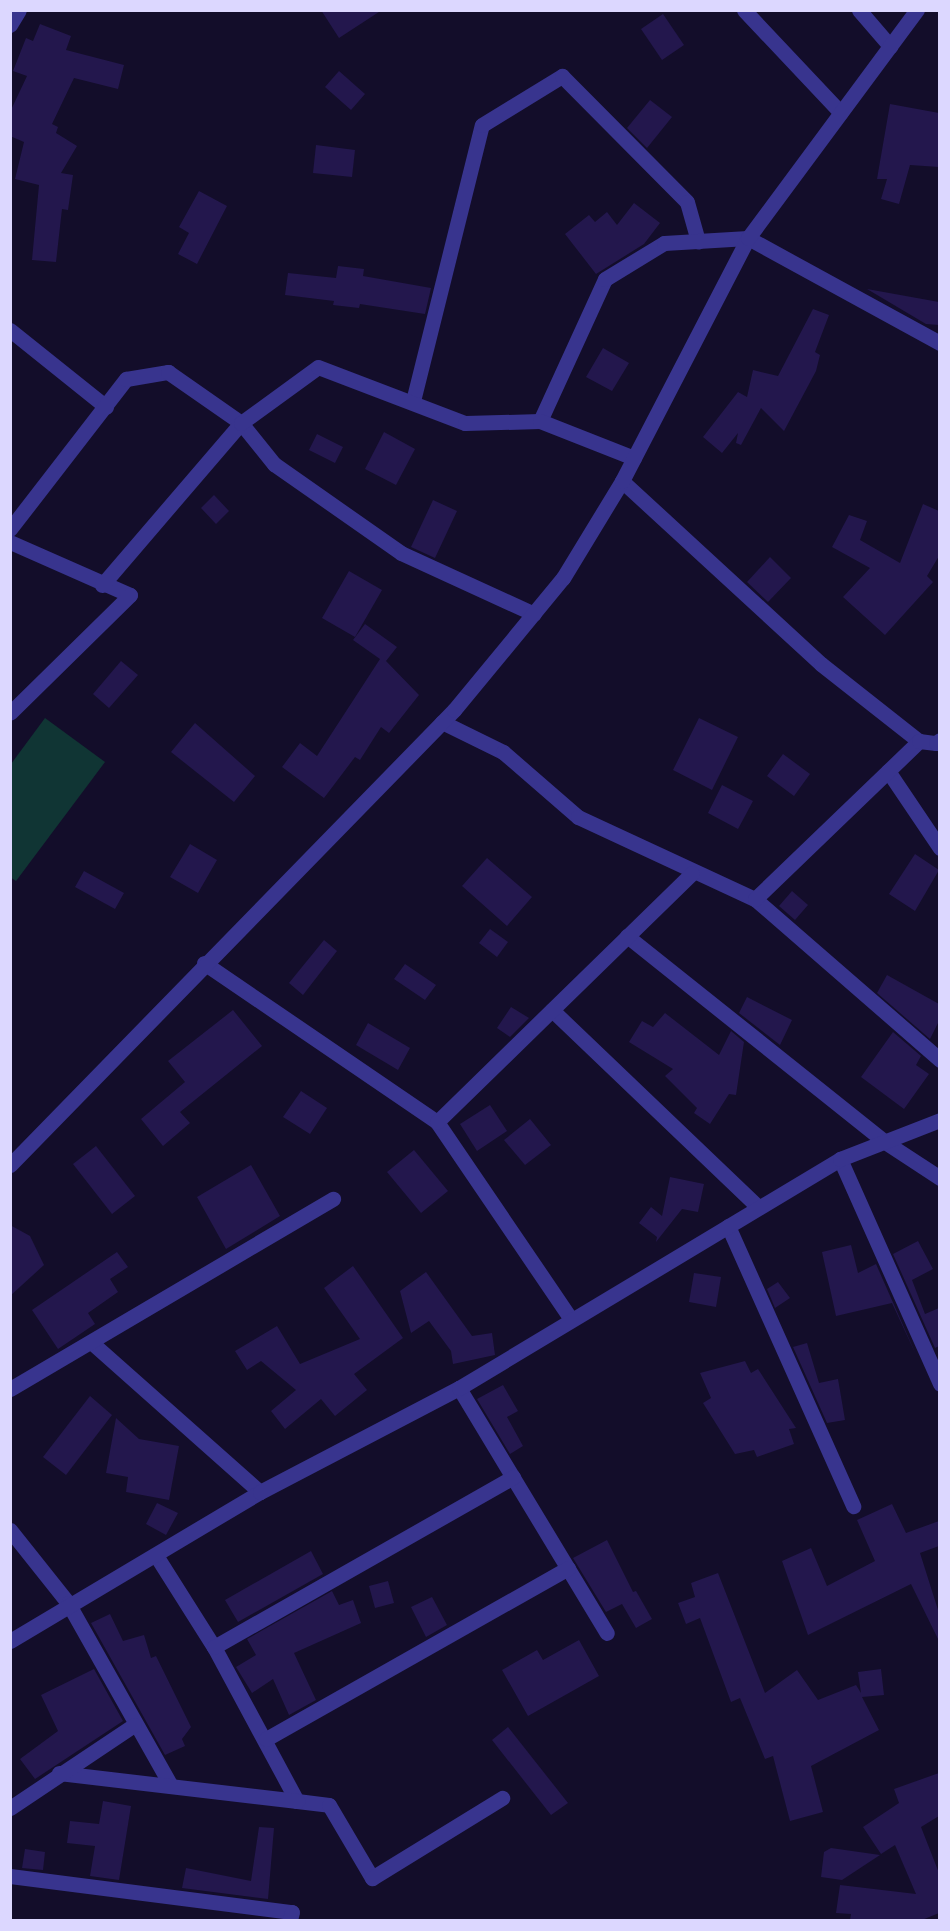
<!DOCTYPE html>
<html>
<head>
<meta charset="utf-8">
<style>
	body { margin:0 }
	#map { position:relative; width:950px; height:1931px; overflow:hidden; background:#130d2a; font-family:"Golos Text",sans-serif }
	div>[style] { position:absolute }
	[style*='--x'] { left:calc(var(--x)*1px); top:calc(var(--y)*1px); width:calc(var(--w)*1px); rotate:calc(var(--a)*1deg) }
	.green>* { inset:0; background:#103534 }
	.building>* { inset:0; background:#23174d }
	.minor>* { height:15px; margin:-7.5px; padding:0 7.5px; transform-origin:7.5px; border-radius:7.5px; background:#38348e }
	.tertiary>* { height:15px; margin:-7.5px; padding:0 7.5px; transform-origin:7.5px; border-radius:7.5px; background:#38348e }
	span { translate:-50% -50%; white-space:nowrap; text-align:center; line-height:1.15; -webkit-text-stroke:6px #130d2a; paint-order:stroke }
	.frame { position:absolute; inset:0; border:12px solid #dcd7ff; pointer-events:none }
</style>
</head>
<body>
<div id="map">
	<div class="green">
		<i style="clip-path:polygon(45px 718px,105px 762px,16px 881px,10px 877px,11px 764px)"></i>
	</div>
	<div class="building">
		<i style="clip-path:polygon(321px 10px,382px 10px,339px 38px)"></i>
		<i style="clip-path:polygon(663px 14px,684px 45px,662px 60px,641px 29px)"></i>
		<i style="clip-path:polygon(40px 24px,71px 36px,66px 50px,124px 65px,118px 89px,74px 78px,52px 124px,58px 127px,56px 133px,77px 146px,61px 173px,73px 175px,68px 210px,62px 209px,56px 262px,32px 260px,39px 185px,15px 179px,24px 142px,10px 136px,10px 112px,27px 76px,13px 71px,26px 38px,33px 41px)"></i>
		<i style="clip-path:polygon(339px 71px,365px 94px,351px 110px,325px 87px)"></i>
		<i style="clip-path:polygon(650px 100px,672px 117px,647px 148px,627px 128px)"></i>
		<i style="clip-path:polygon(890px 104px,939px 113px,939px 167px,910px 165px,899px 204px,881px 199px,887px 179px,877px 179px)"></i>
		<i style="clip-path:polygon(316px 145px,355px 150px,352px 177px,313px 173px)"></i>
		<i style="clip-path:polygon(199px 191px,227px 206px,197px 264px,178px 254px,189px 233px,179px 227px)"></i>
		<i style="clip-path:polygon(634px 203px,660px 223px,644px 244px,596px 274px,565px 234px,589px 215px,595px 222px,607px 212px,617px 225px)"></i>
		<i style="clip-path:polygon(338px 266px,364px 269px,363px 276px,431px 288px,425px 314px,360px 304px,359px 308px,333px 305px,334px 301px,285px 295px,288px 273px,336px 278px)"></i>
		<i style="clip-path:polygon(867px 289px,939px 302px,939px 325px,926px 324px)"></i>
		<i style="clip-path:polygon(813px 309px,829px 315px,815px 352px,820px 355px,816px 371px,784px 431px,761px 408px,741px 445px,736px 443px,738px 433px,722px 453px,703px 437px,738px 392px,747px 397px,753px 370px,778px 376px)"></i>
		<i style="clip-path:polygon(603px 348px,629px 363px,612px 391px,586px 377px)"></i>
		<i style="clip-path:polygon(384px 432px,415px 449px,396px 485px,365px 469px)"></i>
		<i style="clip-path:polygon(317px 434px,343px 447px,335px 463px,309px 450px)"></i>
		<i style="clip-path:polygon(214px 495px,229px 511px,216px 524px,201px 508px)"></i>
		<i style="clip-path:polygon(433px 500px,457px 511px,435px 558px,411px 547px)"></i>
		<i style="clip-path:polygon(923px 504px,939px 511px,939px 556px,927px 576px,933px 582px,885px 635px,843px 597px,870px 568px,832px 547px,849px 515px,867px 521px,860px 540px,900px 563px)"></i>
		<i style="clip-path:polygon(770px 557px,791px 578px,768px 602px,747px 582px)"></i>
		<i style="clip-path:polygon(349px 571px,382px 590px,355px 637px,322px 618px)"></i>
		<i style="clip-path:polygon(365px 624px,397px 647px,386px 661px,419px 695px,389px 733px,381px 727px,360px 760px,355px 757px,324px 798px,282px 767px,300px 743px,317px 756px,380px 659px,353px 640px)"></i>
		<i style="clip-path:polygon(121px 661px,138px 675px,109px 708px,93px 694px)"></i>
		<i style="clip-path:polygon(699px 718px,738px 737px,712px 790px,673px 770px)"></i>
		<i style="clip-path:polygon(195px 723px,255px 776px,234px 802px,171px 752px)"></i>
		<i style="clip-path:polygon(783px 754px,810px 774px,794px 796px,767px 776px)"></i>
		<i style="clip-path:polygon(722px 785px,753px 801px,738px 829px,708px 813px)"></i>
		<i style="clip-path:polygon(190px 844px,217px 860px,198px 893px,170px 877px)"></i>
		<i style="clip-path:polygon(915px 854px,939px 870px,915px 911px,889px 894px)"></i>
		<i style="clip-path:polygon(487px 858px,532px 897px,507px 926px,462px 886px)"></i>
		<i style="clip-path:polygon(84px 871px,124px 893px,115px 909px,75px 887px)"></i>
		<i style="clip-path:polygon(792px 891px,808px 905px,795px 920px,779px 906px)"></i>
		<i style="clip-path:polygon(490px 929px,508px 942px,497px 957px,479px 943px)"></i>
		<i style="clip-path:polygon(324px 940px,337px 951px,303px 995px,289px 983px)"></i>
		<i style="clip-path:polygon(405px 964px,436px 985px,425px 1000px,394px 979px)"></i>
		<i style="clip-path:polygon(887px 975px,939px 1004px,939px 1021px,930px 1039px,877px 993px)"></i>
		<i style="clip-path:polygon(747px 997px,792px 1020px,780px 1045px,739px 1013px)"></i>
		<i style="clip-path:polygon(511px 1007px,529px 1018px,510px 1037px,497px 1028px)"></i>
		<i style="clip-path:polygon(233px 1010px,262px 1046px,180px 1112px,190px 1123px,163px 1146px,141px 1119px,185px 1082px,168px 1061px)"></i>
		<i style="clip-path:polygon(665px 1013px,719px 1055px,731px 1031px,744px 1042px,736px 1095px,729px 1094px,710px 1124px,694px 1113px,697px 1108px,665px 1076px,673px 1069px,629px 1042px,642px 1021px,653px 1027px)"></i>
		<i style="clip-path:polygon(368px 1023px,410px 1048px,398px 1070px,356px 1045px)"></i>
		<i style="clip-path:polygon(893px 1032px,921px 1056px,916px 1065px,929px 1074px,904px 1109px,861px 1077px)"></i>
		<i style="clip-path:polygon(301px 1091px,327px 1108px,310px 1134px,283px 1117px)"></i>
		<i style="clip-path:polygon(490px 1105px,507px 1131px,477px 1151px,460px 1124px)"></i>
		<i style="clip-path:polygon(530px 1119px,551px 1145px,525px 1165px,504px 1140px)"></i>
		<i style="clip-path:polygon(96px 1146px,135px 1196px,112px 1214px,73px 1164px)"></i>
		<i style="clip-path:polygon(414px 1150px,448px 1191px,421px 1213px,387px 1172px)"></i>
		<i style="clip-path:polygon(251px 1165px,280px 1216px,226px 1249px,197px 1197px)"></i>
		<i style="clip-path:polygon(670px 1177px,704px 1184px,698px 1212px,682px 1209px,656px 1242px,657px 1237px,639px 1223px,651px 1207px,662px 1216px)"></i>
		<i style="clip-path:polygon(10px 1225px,30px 1236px,44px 1265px,10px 1296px)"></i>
		<i style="clip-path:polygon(918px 1241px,933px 1269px,912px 1280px,925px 1314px,939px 1308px,939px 1346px,935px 1348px,893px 1254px)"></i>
		<i style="clip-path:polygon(851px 1245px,858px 1273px,876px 1264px,917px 1357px,892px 1303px,836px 1316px,822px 1252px)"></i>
		<i style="clip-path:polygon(117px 1252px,128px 1267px,110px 1279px,118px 1292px,88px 1313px,95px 1324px,58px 1349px,32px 1310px)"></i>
		<i style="clip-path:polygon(353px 1266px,403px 1338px,354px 1374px,367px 1390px,335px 1416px,321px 1399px,285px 1429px,271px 1411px,296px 1390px,261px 1361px,247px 1370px,235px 1351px,277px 1326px,300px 1364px,360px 1339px,324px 1288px)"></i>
		<i style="clip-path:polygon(426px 1272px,472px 1336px,492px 1333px,495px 1355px,453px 1364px,451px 1351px,429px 1321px,411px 1333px,400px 1291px)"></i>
		<i style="clip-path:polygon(694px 1273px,721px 1277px,716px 1307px,689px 1302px)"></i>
		<i style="clip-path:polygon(778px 1282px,790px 1298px,775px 1308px,767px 1289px)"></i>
		<i style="clip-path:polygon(807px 1343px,819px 1383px,838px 1379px,845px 1420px,827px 1423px,793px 1347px)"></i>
		<i style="clip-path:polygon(745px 1361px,751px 1373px,758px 1369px,796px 1428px,789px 1429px,794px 1444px,757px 1457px,754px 1450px,735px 1454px,703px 1403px,711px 1398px,700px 1373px)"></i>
		<i style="clip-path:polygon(503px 1385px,518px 1411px,507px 1417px,523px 1446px,510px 1454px,477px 1399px)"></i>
		<i style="clip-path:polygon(90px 1396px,112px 1415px,66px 1475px,43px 1457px)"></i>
		<i style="clip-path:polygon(116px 1418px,139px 1439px,179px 1446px,169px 1500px,126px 1492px,128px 1477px,106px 1473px)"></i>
		<i style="clip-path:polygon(157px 1503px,178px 1513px,166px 1535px,146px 1524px)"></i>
		<i style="clip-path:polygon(892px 1504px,906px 1533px,939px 1521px,939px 1546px,920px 1553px,939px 1613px,939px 1641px,911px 1584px,808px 1635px,782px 1561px,811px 1548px,827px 1586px,875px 1561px,857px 1520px)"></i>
		<i style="clip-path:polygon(607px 1540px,633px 1592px,636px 1591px,652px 1619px,636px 1628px,622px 1604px,606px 1612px,573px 1558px)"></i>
		<i style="clip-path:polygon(311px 1551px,323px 1574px,238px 1622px,225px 1600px)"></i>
		<i style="clip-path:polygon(718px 1573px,765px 1693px,797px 1670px,818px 1700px,856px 1685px,861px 1693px,858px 1672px,881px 1669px,884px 1695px,862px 1697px,879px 1730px,811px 1766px,823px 1812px,790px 1821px,773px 1756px,765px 1759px,740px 1698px,731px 1702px,700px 1618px,686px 1624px,678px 1603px,695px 1597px,691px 1583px)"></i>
		<i style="clip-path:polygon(388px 1581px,394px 1603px,375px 1608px,369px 1586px)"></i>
		<i style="clip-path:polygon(332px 1591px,339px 1605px,353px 1600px,361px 1623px,294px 1653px,316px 1700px,289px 1715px,273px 1679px,252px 1693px,236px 1667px,256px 1655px,247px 1639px)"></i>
		<i style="clip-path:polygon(432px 1597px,447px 1625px,426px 1637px,411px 1607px)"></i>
		<i style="clip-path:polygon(110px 1614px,123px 1641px,144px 1635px,151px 1658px,156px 1656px,191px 1727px,182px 1739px,185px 1746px,165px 1755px,91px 1623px)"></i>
		<i style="clip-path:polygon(579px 1640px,599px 1676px,528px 1716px,502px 1670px,537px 1650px,543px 1660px)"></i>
		<i style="clip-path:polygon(94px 1669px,123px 1721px,35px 1779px,20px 1759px,58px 1731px,41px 1695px)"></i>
		<i style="clip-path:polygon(508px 1727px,568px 1803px,551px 1815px,492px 1740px)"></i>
		<i style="clip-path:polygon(939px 1773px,939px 1816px,921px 1827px,939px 1873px,939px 1913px,922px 1920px,850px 1920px,851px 1914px,836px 1913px,840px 1885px,916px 1894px,895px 1845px,881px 1854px,863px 1827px,899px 1803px,894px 1789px)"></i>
		<i style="clip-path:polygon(103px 1801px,131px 1806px,119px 1880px,90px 1876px,95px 1846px,67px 1843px,70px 1821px,99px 1824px)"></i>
		<i style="clip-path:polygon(259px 1827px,274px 1828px,268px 1899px,182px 1888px,186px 1868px,251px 1881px)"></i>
		<i style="clip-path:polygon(831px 1848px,880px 1855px,842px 1880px,821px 1877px,824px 1852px)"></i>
		<i style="clip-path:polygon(25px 1849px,45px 1852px,43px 1870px,22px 1868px)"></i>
	</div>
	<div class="minor">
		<i style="--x:744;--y:10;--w:141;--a:46.7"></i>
		<i style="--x:859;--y:10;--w:48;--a:49.3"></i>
		<i style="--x:10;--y:25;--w:17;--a:-59"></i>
		<i style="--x:10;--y:330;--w:123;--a:38.7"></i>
		<i style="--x:413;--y:401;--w:284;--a:-76"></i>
		<i style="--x:482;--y:125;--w:94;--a:-31.5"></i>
		<i style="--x:562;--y:76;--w:177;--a:45.2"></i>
		<i style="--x:687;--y:202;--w:41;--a:74.2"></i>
		<i style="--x:540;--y:421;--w:156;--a:-65.4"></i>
		<i style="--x:605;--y:279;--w:69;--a:-31.4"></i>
		<i style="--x:664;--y:243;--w:84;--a:-3.4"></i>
		<i style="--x:748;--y:238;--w:219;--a:28.7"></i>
		<i style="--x:622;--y:481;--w:270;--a:42.6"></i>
		<i style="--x:821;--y:664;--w:125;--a:38.2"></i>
		<i style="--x:10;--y:529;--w:190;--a:-52.3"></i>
		<i style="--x:126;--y:379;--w:43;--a:-9.5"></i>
		<i style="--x:168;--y:372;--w:89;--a:34.9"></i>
		<i style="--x:241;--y:423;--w:53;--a:51.2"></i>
		<i style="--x:274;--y:464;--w:155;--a:35"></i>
		<i style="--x:401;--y:553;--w:146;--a:24.6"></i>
		<i style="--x:10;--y:542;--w:131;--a:23.8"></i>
		<i style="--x:130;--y:595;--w:168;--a:135.5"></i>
		<i style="--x:102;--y:585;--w:213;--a:-49.4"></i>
		<i style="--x:241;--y:423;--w:95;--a:-36"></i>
		<i style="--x:318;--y:367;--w:157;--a:20.9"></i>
		<i style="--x:465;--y:423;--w:75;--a:-1.5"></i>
		<i style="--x:540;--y:421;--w:101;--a:21.5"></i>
		<i style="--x:442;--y:722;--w:68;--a:26.2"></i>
		<i style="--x:503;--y:752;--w:99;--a:40.9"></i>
		<i style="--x:578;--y:817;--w:195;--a:24.9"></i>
		<i style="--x:755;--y:899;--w:245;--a:41"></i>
		<i style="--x:888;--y:771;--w:93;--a:56"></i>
		<i style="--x:755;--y:899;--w:228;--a:-43.9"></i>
		<i style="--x:919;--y:741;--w:17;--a:7"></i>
		<i style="--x:936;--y:743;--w:5;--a:-37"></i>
		<i style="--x:627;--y:936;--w:330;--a:38.6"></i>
		<i style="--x:885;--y:1142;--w:66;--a:33.2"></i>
		<i style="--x:204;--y:963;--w:282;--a:34.3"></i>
		<i style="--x:437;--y:1122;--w:238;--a:55.8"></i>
		<i style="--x:552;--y:1010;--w:284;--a:43.7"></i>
		<i style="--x:437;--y:1122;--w:356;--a:-44.3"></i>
		<i style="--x:840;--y:1159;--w:246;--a:66"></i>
		<i style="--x:728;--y:1226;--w:307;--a:65.9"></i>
		<i style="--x:91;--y:1342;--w:226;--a:41.6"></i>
		<i style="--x:459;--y:1388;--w:286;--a:58.9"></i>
		<i style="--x:10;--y:1389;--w:375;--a:-30.5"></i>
		<i style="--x:10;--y:1530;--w:93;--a:51.5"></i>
		<i style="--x:68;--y:1603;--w:210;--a:60.6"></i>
		<i style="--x:157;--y:1557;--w:107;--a:57.7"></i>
		<i style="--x:214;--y:1647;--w:175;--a:61.7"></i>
		<i style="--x:297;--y:1801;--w:32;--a:7"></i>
		<i style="--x:329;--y:1805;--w:85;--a:59.5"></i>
		<i style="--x:372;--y:1878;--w:153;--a:-31.6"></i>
		<i style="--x:10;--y:1641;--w:291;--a:-30.8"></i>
		<i style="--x:260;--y:1492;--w:225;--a:-27.6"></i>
		<i style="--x:459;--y:1388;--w:445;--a:-31"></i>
		<i style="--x:840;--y:1159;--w:107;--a:-21.3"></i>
		<i style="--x:214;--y:1647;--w:344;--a:-29.6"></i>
		<i style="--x:266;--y:1739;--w:347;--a:-29.5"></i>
		<i style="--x:59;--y:1773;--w:240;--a:6.7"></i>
		<i style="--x:10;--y:1808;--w:149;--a:-33.8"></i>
		<i style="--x:10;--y:1876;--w:284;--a:7.3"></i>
		<i style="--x:292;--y:1912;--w:8;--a:104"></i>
	</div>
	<div class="tertiary">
		<i style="--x:10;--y:1165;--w:636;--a:-45.7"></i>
		<i style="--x:454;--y:710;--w:171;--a:-50.5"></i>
		<i style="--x:563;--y:578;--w:114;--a:-58.7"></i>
		<i style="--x:622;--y:481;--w:274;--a:-62.6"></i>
		<i style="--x:748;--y:238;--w:284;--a:-53.5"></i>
	</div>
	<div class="frame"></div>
</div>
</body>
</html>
